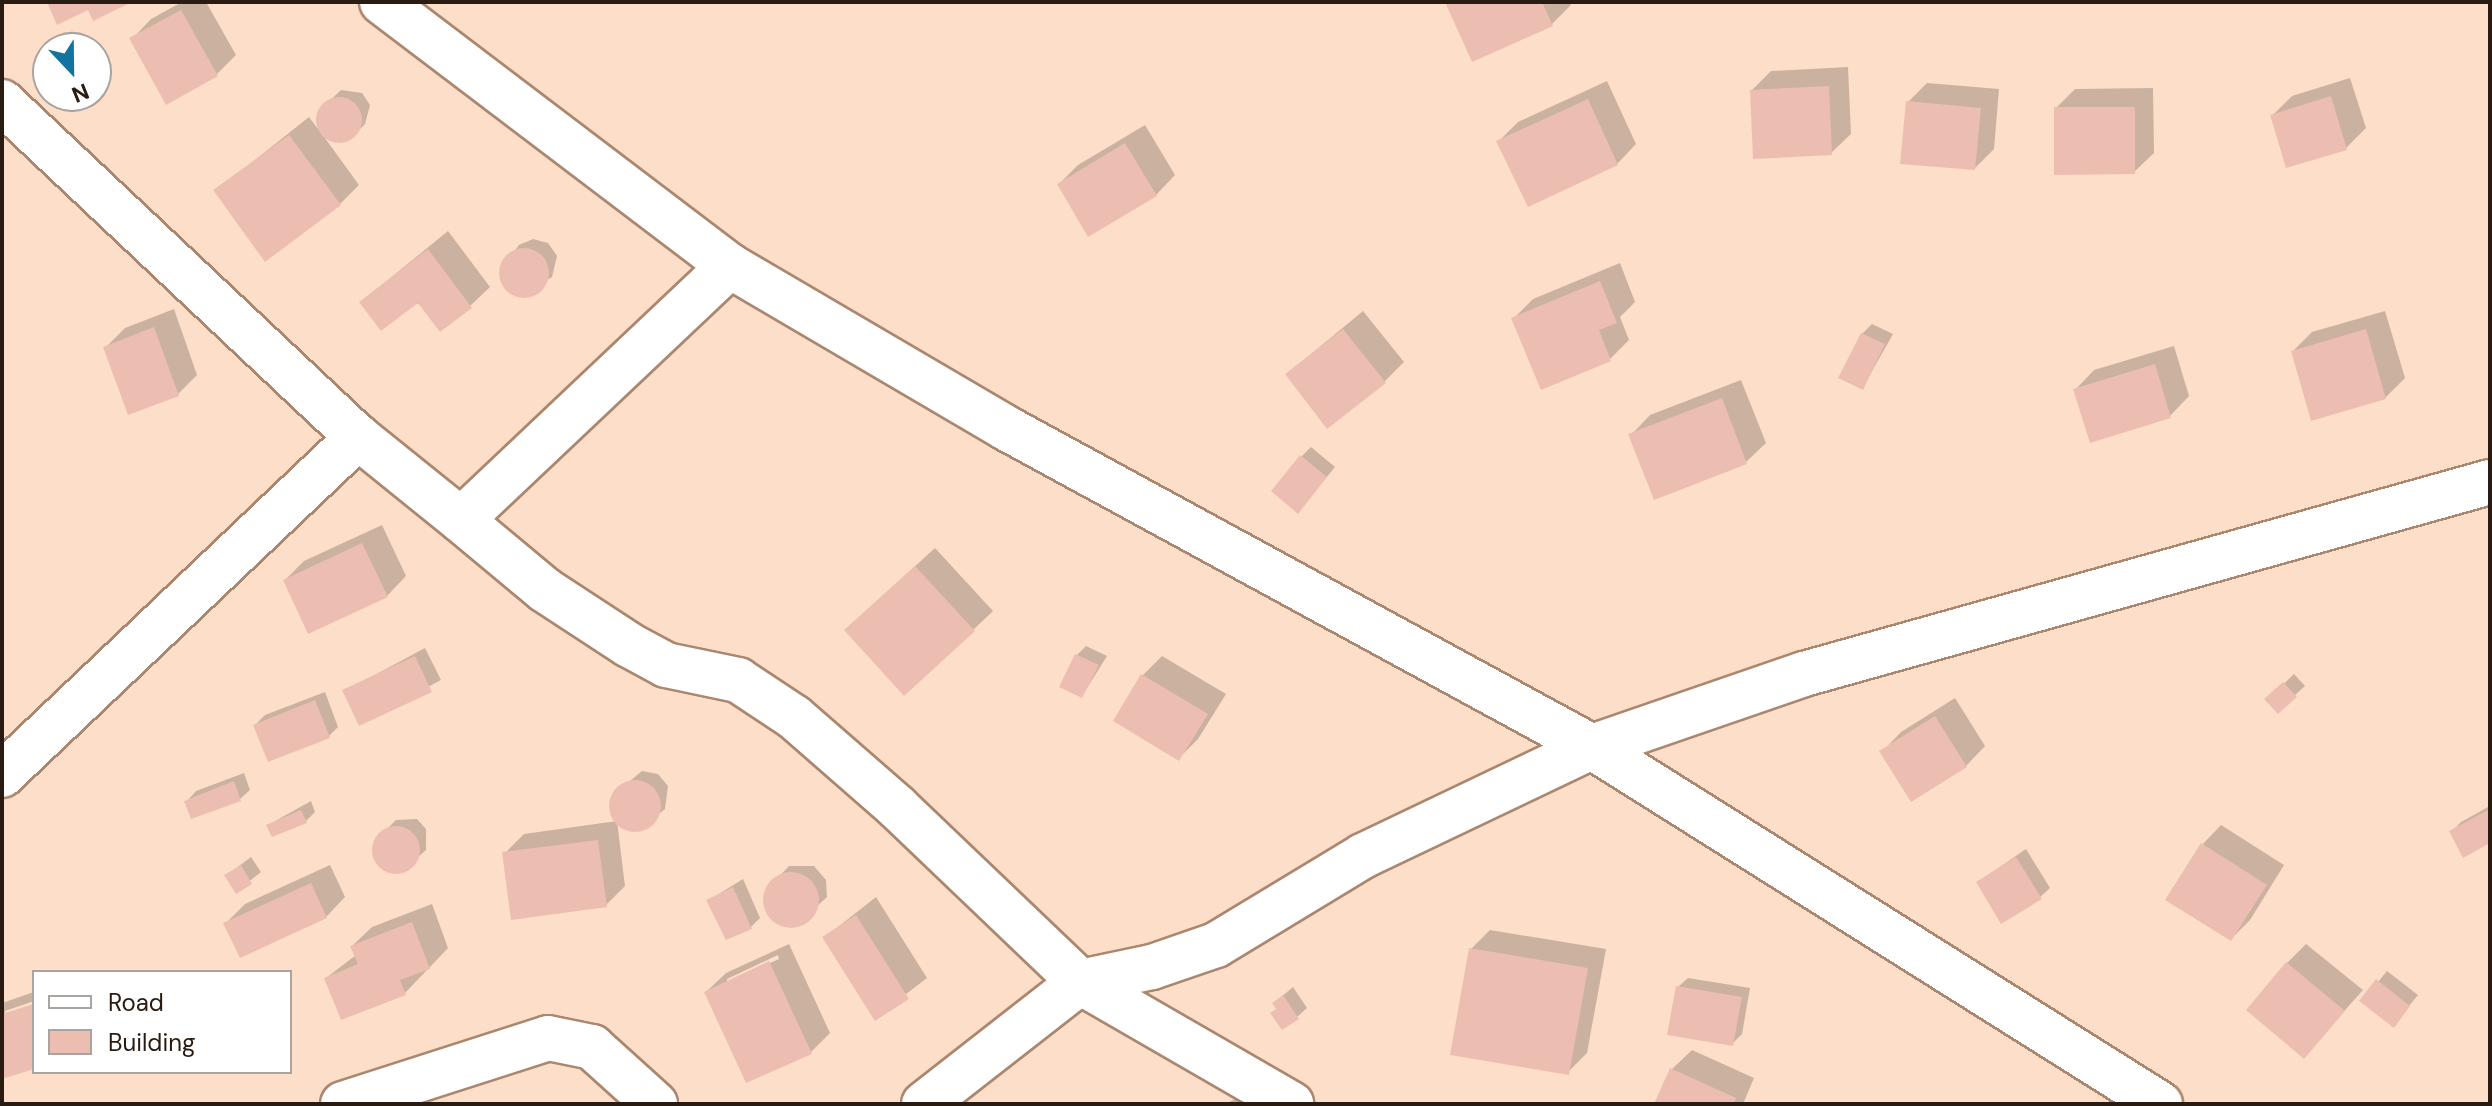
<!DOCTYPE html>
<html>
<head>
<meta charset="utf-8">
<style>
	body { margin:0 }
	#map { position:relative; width:2492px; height:1106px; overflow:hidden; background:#fddec9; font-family:"DM Sans",sans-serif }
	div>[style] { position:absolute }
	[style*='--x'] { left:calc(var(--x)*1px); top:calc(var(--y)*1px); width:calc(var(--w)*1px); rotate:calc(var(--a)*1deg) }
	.shadow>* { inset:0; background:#0003 }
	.building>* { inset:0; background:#ecbeb2 }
	.round { border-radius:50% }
	.roads { filter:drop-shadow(2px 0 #ab876f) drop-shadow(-2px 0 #ab876f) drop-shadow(0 2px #ab876f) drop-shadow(0 -2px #ab876f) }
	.street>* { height:44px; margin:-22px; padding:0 22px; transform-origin:22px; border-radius:22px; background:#fff }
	span { translate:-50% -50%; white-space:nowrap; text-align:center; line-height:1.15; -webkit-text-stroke:8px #fff; paint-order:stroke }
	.frame { position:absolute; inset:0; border:4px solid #291b11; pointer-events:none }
	.legend { position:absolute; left:32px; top:970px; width:260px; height:104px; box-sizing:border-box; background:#fff; border:2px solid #a9a4a0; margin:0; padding:10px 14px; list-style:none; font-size:24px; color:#291b11 }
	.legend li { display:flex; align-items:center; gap:16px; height:40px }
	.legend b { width:40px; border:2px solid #a9a4a0 }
	.north { position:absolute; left:32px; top:32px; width:80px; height:80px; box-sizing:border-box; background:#fff; border:2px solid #a9a4a0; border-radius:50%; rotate:158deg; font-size:22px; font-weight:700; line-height:32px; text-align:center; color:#291b11 }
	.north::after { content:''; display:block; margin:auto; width:28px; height:36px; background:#1073a0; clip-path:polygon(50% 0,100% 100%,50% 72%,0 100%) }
</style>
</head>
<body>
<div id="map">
	<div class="shadow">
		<i style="clip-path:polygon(182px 2px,206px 2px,236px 55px,217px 74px,132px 39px,151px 19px)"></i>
		<i style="clip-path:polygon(1447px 2px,1570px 2px,1571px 5px,1552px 24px)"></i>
		<i style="clip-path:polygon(1848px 67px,1851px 134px,1831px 153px,1752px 90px,1771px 71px)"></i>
		<i style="clip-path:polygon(2350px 78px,2366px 128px,2346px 148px,2273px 115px,2292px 96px)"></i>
		<i style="clip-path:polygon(1607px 81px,1636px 144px,1617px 164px,1499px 141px,1518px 122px)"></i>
		<i style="clip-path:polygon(1927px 83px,1999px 89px,1994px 149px,1975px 168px,1908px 102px)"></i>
		<i style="clip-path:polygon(2153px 88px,2154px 153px,2134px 172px,2056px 108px,2075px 89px)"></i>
		<i style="clip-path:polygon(341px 90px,362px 93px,370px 105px,365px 124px,355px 134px,337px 141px,322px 134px,359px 185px,340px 204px,216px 191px,309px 117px,318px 129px,320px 110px)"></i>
		<i style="clip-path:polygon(1145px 125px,1175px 175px,1156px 195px,1059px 184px,1078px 165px)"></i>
		<i style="clip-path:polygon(448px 231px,490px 287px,470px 306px,361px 302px)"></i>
		<i style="clip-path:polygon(533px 239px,548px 243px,557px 256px,552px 277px,522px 296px,509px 291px,501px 270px,519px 245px)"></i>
		<i style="clip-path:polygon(1620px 263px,1635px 302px,1620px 317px,1629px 340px,1610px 359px,1514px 318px,1533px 299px)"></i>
		<i style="clip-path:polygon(174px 309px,197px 375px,178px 394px,105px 348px,125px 328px)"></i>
		<i style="clip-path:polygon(1363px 311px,1404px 362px,1384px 382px,1287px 374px)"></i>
		<i style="clip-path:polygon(2385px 311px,2405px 378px,2385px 398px,2293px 351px,2312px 332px)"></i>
		<i style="clip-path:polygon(1872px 324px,1893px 334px,1863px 387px,1862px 334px)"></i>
		<i style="clip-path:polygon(2174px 346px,2189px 396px,2170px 416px,2075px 390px,2094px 370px)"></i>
		<i style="clip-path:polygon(1741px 380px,1766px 443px,1746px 462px,1631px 435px,1650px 415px)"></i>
		<i style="clip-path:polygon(1311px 447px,1335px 467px,1307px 501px,1301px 457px)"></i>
		<i style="clip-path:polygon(382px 525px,406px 576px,387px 596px,285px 580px,304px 561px)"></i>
		<i style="clip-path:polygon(935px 548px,993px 611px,973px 630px,866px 611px)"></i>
		<i style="clip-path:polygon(1086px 646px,1107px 656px,1082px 696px,1077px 655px)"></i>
		<i style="clip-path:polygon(425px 648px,441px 680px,360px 723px,345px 691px)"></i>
		<i style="clip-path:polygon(1162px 656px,1226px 694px,1198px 739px,1179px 758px,1116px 720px,1143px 675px)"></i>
		<i style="clip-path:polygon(2294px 674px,2305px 686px,2278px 711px,2267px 700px)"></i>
		<i style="clip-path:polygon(325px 692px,338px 727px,329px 736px,255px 725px,265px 715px)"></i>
		<i style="clip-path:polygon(1955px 698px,1985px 746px,1966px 766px,1882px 752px,1901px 732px)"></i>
		<i style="clip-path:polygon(642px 771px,658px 774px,668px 786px,665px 809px,641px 829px,626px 829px,611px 811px,612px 796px)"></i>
		<i style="clip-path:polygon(244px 773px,250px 790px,240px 799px,187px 801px,196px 791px)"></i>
		<i style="clip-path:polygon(311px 801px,315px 812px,306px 821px,268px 825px)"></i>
		<i style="clip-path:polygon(2490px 806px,2490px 841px,2452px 831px,2461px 822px)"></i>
		<i style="clip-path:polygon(417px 819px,426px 829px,426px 850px,404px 870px,389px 871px,377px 863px,375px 841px,396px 820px)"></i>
		<i style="clip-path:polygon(617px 821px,625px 886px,606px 905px,505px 853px,524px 834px)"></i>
		<i style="clip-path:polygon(2221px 825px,2284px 865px,2250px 920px,2231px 939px,2202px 845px)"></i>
		<i style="clip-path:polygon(2026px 849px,2050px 888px,2040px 897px,1978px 882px)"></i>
		<i style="clip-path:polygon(251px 857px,261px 872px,237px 891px,227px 875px)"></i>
		<i style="clip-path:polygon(330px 865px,345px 897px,326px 917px,226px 923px,245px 904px)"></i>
		<i style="clip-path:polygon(789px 866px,814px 866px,826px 880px,827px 897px,797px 925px,773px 920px,765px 906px,767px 889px)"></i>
		<i style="clip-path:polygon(743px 879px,760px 918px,751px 927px,709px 900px)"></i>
		<i style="clip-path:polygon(876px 897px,927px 978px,875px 1018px,824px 938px)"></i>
		<i style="clip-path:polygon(432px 904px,448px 948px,405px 993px,326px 978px,356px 955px,352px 946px,372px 927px)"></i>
		<i style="clip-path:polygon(1490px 930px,1606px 949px,1587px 1053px,1568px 1072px,1471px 949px)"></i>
		<i style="clip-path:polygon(evenodd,789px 944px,830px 1033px,811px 1052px,706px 992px,726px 973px,789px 944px,778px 955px,779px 959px,727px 983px,727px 979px,778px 955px)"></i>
		<i style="clip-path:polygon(2306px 944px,2363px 990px,2304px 1056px,2287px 963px)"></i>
		<i style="clip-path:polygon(2387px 971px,2418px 995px,2393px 1025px,2362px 1001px)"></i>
		<i style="clip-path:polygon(1688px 978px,1750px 988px,1742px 1034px,1732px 1044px,1678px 987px)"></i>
		<i style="clip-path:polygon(1293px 987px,1307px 1008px,1297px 1017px,1274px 1003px)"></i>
		<i style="clip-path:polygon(34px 992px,34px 1001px,5px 1011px,5px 1015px,34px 1006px,34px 1067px,2px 1077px,2px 1003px)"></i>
		<i style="clip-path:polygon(1692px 1050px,1754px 1078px,1743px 1104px,1657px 1104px,1672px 1069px)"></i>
		<i style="clip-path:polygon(1272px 1081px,1283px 1104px,1225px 1104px)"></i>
	</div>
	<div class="building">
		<i style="clip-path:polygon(47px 2px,132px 2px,93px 21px,88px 10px,57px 25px)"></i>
		<i style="clip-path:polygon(1445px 2px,1542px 2px,1553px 26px,1472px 62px)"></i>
		<i style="clip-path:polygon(181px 10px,218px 76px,166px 105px,129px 38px)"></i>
		<i style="clip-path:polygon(1829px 86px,1832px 155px,1753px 159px,1750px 90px)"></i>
		<i style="clip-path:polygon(2331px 96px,2347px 150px,2286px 168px,2270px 115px)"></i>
		<i class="round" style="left:316px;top:97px;width:46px;height:46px"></i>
		<i style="clip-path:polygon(1588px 99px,1618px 165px,1528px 207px,1496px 141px)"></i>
		<i style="clip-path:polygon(1906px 101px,1981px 108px,1975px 170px,1900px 164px)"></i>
		<i style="clip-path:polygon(2054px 107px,2135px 107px,2135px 174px,2054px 175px)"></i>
		<i style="clip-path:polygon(289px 135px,341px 205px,265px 262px,213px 190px)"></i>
		<i style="clip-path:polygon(1125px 143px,1157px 196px,1088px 237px,1057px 184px)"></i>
		<i class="round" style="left:499px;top:248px;width:50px;height:50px"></i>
		<i style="clip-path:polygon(428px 249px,472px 308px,440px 332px,418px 303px,381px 331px,359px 302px)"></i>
		<i style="clip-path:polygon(1600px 281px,1617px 323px,1599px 330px,1611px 361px,1541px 390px,1511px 318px)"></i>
		<i style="clip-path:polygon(154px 327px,179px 396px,128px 415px,103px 347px)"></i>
		<i style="clip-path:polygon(1343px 329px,1386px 383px,1327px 429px,1285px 374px)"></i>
		<i style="clip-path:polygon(2366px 329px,2386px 399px,2311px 421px,2291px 351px)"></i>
		<i style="clip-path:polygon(1861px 333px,1885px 344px,1863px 390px,1838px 378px)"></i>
		<i style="clip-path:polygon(2155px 364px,2171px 418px,2090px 443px,2073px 389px)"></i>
		<i style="clip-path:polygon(1722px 398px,1747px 464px,1654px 500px,1628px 434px)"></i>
		<i style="clip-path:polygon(1300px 455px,1327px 477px,1298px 514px,1271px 491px)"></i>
		<i style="clip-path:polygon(362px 543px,388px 597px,308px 634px,283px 580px)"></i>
		<i style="clip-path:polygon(915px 566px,975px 631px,904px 696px,844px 630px)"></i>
		<i style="clip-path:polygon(1075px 654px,1099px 665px,1082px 698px,1059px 687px)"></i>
		<i style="clip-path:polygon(415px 656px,432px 692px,359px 726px,342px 690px)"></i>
		<i style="clip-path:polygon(1141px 674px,1208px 714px,1179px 761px,1113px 721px)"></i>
		<i style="clip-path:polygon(2283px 682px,2297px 697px,2278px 714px,2264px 699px)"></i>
		<i style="clip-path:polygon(315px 700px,330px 738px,268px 762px,253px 725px)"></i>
		<i style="clip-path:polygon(1935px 716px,1967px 767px,1911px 802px,1879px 751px)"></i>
		<i class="round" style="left:609px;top:780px;width:52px;height:52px"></i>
		<i style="clip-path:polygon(234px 781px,241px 801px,191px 819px,184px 801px)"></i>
		<i style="clip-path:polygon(2490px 809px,2490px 843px,2463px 858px,2449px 831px)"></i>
		<i style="clip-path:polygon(301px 810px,307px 823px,272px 837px,266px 825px)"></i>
		<i class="round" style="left:372px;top:826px;width:48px;height:48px"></i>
		<i style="clip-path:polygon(598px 840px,607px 907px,511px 920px,502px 852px)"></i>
		<i style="clip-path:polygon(2201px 843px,2267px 885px,2231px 941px,2165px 900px)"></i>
		<i style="clip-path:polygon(2016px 857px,2042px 899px,2001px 924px,1976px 882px)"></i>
		<i style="clip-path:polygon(241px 865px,252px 884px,236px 894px,224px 875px)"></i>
		<i class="round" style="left:763px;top:872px;width:56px;height:56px"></i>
		<i style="clip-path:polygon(311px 883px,327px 918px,240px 958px,223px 923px)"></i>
		<i style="clip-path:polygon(733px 887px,752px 929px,726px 940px,706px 900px)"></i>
		<i style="clip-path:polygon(856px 915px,909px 999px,875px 1021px,822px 937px)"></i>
		<i style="clip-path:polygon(412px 922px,430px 969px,400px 980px,406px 995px,341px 1020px,324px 978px,358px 964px,350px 946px)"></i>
		<i style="clip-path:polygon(1469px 948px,1588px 968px,1569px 1075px,1450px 1055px)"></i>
		<i style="clip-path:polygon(769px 961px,812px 1054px,746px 1083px,704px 992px)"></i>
		<i style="clip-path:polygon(2286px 962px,2345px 1011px,2304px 1059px,2246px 1010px)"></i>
		<i style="clip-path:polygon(2376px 979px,2410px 1006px,2394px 1028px,2359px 1001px)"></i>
		<i style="clip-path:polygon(1676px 986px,1742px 997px,1733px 1046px,1667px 1035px)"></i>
		<i style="clip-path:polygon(1283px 995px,1299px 1019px,1282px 1030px,1270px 1013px,1276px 1009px,1272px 1003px)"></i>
		<i style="clip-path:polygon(34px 1004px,34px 1069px,2px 1079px,2px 1014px)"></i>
		<i style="clip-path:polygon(1670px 1068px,1736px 1098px,1734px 1104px,1654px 1104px)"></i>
	</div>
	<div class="roads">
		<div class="street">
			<i style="--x:382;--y:2;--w:437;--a:37.2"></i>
			<i style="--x:730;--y:266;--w:320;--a:30.4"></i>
			<i style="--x:1006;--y:428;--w:667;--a:28.56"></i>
			<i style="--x:1592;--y:747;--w:671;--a:32.15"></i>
			<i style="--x:2;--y:102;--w:489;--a:43.3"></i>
			<i style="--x:358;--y:437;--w:132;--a:38.9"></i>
			<i style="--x:461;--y:520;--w:370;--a:-43.4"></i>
			<i style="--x:461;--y:520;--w:109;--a:39.8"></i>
			<i style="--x:545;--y:590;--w:100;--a:33.2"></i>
			<i style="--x:629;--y:645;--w:42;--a:28.4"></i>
			<i style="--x:666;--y:665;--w:74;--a:11.8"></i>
			<i style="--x:738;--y:680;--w:67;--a:33.5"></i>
			<i style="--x:794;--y:717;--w:137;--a:41.1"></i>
			<i style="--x:897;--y:807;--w:253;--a:43.7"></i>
			<i style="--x:1080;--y:982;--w:244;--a:30"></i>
			<i style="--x:2;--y:775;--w:491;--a:-43.5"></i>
			<i style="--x:343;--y:1104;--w:215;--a:-17.8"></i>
			<i style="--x:548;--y:1038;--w:45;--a:11.6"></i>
			<i style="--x:592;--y:1047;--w:85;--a:42.1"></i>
			<i style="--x:924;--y:1104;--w:198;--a:-38"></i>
			<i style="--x:1080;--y:982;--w:74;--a:-11.8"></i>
			<i style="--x:1152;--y:967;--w:68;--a:-19"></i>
			<i style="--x:1216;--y:945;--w:172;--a:-31.2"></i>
			<i style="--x:1363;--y:856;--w:254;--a:-25.5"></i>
			<i style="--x:1592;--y:747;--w:224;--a:-19"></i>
			<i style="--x:1804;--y:674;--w:712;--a:-15.64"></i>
		</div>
	</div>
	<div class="frame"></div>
	<ul class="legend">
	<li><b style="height:10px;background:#fff"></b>Road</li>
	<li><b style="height:22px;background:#ecbeb2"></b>Building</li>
	</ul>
	<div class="north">N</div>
</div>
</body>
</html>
